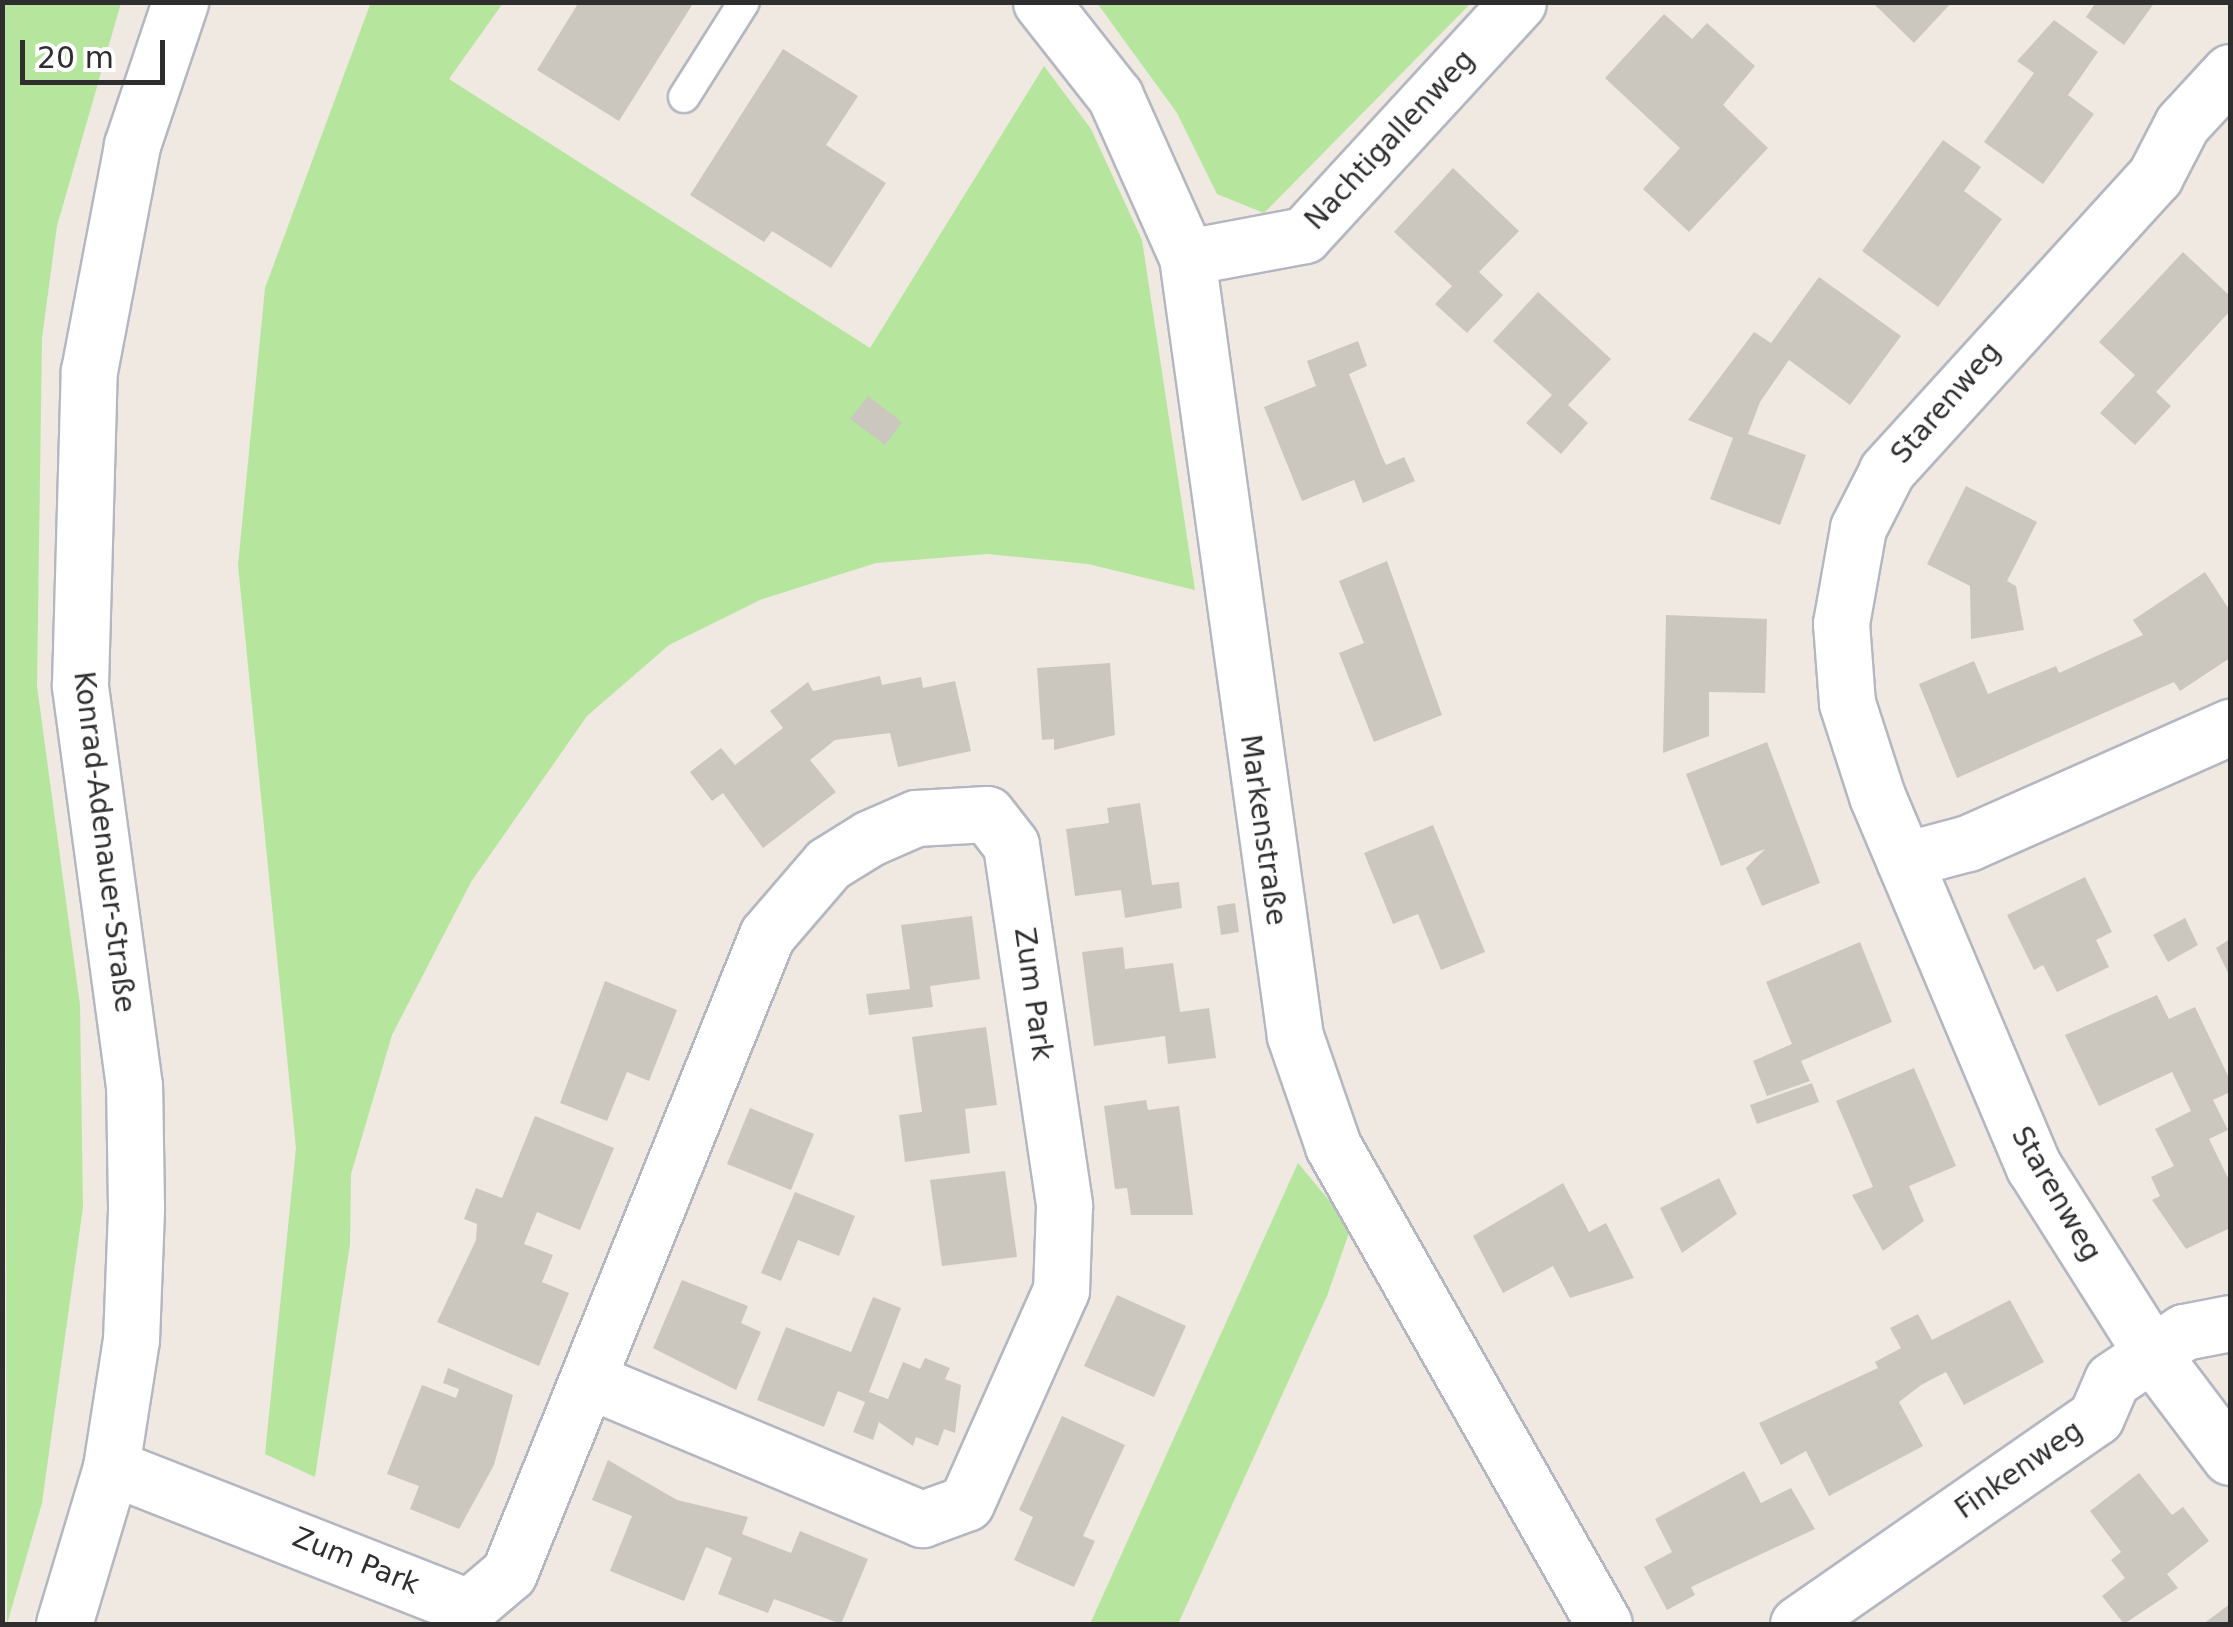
<!DOCTYPE html>
<html>
<head>
<meta charset="utf-8">
<style>
	body { margin:0 }
	#map { position:relative; width:2233px; height:1627px; overflow:hidden; background:#efe9e1; font-family:"DejaVu Sans",sans-serif }
	div>[style] { position:absolute }
	[style*='--x'] { left:calc(var(--x)*1px); top:calc(var(--y)*1px); width:calc(var(--w)*1px); rotate:calc(var(--a)*1deg) }
	.green>* { inset:0; background:#b6e59e }
	.building>* { inset:0; background:#cbc7bf }
	.roads { filter:drop-shadow(2px 0 #b4b7c1) drop-shadow(-2px 0 #b4b7c1) drop-shadow(0 2px #b4b7c1) drop-shadow(0 -2px #b4b7c1) }
	.lane>* { height:30px; margin:-15px; padding:0 15px; transform-origin:15px; border-radius:15px; background:#fff }
	.street>* { height:55px; margin:-27.5px; padding:0 27.5px; transform-origin:27.5px; border-radius:27.5px; background:#fff }
	span { translate:-50% -50%; white-space:nowrap; text-align:center; line-height:1.15; -webkit-text-stroke:8px #fff; paint-order:stroke }
	.street-label { font-size:28px; color:#2e2e2e }
	.frame { position:absolute; inset:0; border:5px solid #2e2e2e; pointer-events:none }
	.scale { position:absolute; left:20px; top:40px; width:145px; height:45px; box-sizing:border-box; border:5px solid #2e2e2e; border-top:0; padding-left:12px; font-size:30px; line-height:35px; white-space:nowrap; color:#2e2e2e; -webkit-text-stroke:8px #fff; paint-order:stroke }
</style>
</head>
<body>
<div id="map">
	<div class="green">
		<i style="clip-path:polygon(3px 2px,121px 3px,57px 226px,42px 338px,37px 686px,80px 1005px,83px 1207px,42px 1503px,7px 1624px)"></i>
		<i style="clip-path:polygon(503px 3px,449px 79px,870px 348px,1044px 66px,1091px 129px,1142px 240px,1195px 590px,1088px 564px,987px 554px,876px 563px,760px 600px,669px 645px,587px 716px,471px 882px,392px 1035px,351px 1174px,350px 1244px,315px 1477px,265px 1454px,296px 1148px,238px 565px,265px 288px,371px 2px)"></i>
		<i style="clip-path:polygon(1097px 3px,1471px 3px,1264px 213px,1217px 194px,1177px 113px)"></i>
		<i style="clip-path:polygon(1298px 1163px,1351px 1227px,1327px 1296px,1178px 1624px,1090px 1624px)"></i>
	</div>
	<div class="building">
		<i style="clip-path:polygon(579px 2px,694px 2px,619px 121px,537px 70px)"></i>
		<i style="clip-path:polygon(1872px 2px,1952px 2px,1914px 43px)"></i>
		<i style="clip-path:polygon(2096px 2px,2155px 2px,2124px 45px,2086px 17px)"></i>
		<i style="clip-path:polygon(1664px 14px,1692px 39px,1707px 23px,1755px 66px,1723px 105px,1768px 148px,1689px 232px,1643px 189px,1680px 148px,1605px 78px)"></i>
		<i style="clip-path:polygon(2054px 20px,2098px 52px,2068px 95px,2094px 114px,2043px 184px,1984px 142px,2034px 73px,2017px 61px)"></i>
		<i style="clip-path:polygon(783px 49px,858px 96px,826px 145px,886px 183px,831px 268px,772px 231px,764px 242px,690px 195px)"></i>
		<i style="clip-path:polygon(1943px 140px,1981px 167px,1964px 191px,2002px 219px,1938px 307px,1862px 251px)"></i>
		<i style="clip-path:polygon(1453px 168px,1519px 231px,1479px 272px,1503px 295px,1467px 333px,1435px 304px,1452px 286px,1394px 232px)"></i>
		<i style="clip-path:polygon(2183px 252px,2230px 296px,2230px 311px,2156px 392px,2171px 406px,2135px 445px,2100px 413px,2135px 375px,2099px 342px)"></i>
		<i style="clip-path:polygon(1819px 277px,1901px 336px,1850px 405px,1789px 360px,1760px 402px,1748px 434px,1806px 455px,1780px 525px,1710px 499px,1733px 438px,1688px 420px,1754px 332px,1771px 343px)"></i>
		<i style="clip-path:polygon(1538px 292px,1611px 359px,1568px 405px,1588px 423px,1561px 454px,1526px 423px,1552px 395px,1493px 341px)"></i>
		<i style="clip-path:polygon(1358px 341px,1367px 366px,1349px 374px,1381px 454px,1386px 465px,1404px 457px,1415px 481px,1363px 503px,1354px 480px,1302px 501px,1264px 407px,1316px 386px,1307px 361px)"></i>
		<i style="clip-path:polygon(868px 396px,902px 422px,885px 445px,850px 419px)"></i>
		<i style="clip-path:polygon(1966px 486px,2037px 522px,2007px 581px,2016px 586px,2024px 630px,1971px 639px,1970px 586px,1927px 564px)"></i>
		<i style="clip-path:polygon(1387px 561px,1442px 715px,1374px 742px,1339px 653px,1364px 643px,1339px 581px)"></i>
		<i style="clip-path:polygon(2205px 572px,2230px 611px,2230px 658px,2180px 691px,2174px 682px,1957px 778px,1919px 684px,1974px 661px,1988px 694px,2056px 666px,2059px 673px,2143px 635px,2133px 620px)"></i>
		<i style="clip-path:polygon(1666px 615px,1767px 619px,1765px 693px,1709px 692px,1709px 736px,1663px 753px)"></i>
		<i style="clip-path:polygon(1110px 663px,1115px 735px,1054px 750px,1054px 739px,1042px 740px,1037px 668px)"></i>
		<i style="clip-path:polygon(880px 676px,882px 685px,921px 677px,923px 688px,955px 681px,971px 751px,898px 767px,890px 733px,835px 740px,810px 760px,836px 792px,763px 848px,723px 793px,712px 801px,690px 772px,721px 748px,735px 765px,783px 728px,770px 711px,808px 682px,813px 691px)"></i>
		<i style="clip-path:polygon(1767px 742px,1820px 883px,1762px 906px,1746px 868px,1765px 849px,1721px 866px,1686px 774px)"></i>
		<i style="clip-path:polygon(1140px 803px,1152px 885px,1179px 882px,1182px 908px,1125px 918px,1121px 890px,1075px 896px,1066px 829px,1109px 823px,1107px 808px)"></i>
		<i style="clip-path:polygon(1433px 825px,1485px 952px,1441px 970px,1418px 914px,1393px 924px,1364px 853px)"></i>
		<i style="clip-path:polygon(2085px 877px,2112px 932px,2096px 940px,2109px 967px,2057px 992px,2043px 965px,2034px 970px,2007px 915px)"></i>
		<i style="clip-path:polygon(1235px 903px,1239px 932px,1221px 935px,1217px 906px)"></i>
		<i style="clip-path:polygon(972px 916px,980px 979px,930px 986px,933px 1007px,869px 1015px,866px 994px,910px 989px,901px 925px)"></i>
		<i style="clip-path:polygon(2185px 918px,2198px 945px,2168px 962px,2153px 935px)"></i>
		<i style="clip-path:polygon(2230px 939px,2230px 977px,2216px 948px)"></i>
		<i style="clip-path:polygon(1860px 942px,1892px 1022px,1801px 1061px,1810px 1081px,1767px 1096px,1753px 1061px,1792px 1044px,1766px 982px)"></i>
		<i style="clip-path:polygon(1123px 947px,1125px 969px,1173px 963px,1180px 1012px,1209px 1008px,1216px 1058px,1168px 1064px,1165px 1036px,1094px 1046px,1082px 952px)"></i>
		<i style="clip-path:polygon(605px 981px,677px 1010px,649px 1081px,627px 1072px,607px 1121px,560px 1103px)"></i>
		<i style="clip-path:polygon(2157px 995px,2169px 1019px,2195px 1007px,2230px 1080px,2230px 1092px,2213px 1100px,2228px 1130px,2209px 1139px,2230px 1182px,2230px 1228px,2186px 1249px,2152px 1200px,2160px 1196px,2151px 1177px,2174px 1166px,2155px 1129px,2191px 1111px,2172px 1072px,2099px 1106px,2065px 1035px)"></i>
		<i style="clip-path:polygon(986px 1027px,997px 1105px,965px 1109px,970px 1153px,905px 1162px,899px 1115px,922px 1112px,912px 1037px)"></i>
		<i style="clip-path:polygon(1914px 1068px,1956px 1166px,1909px 1186px,1924px 1221px,1883px 1251px,1852px 1195px,1873px 1187px,1836px 1101px)"></i>
		<i style="clip-path:polygon(1812px 1083px,1819px 1102px,1757px 1124px,1750px 1105px)"></i>
		<i style="clip-path:polygon(1146px 1100px,1148px 1110px,1179px 1106px,1193px 1215px,1131px 1215px,1127px 1188px,1115px 1189px,1104px 1106px)"></i>
		<i style="clip-path:polygon(750px 1108px,814px 1134px,791px 1190px,727px 1164px)"></i>
		<i style="clip-path:polygon(535px 1116px,614px 1148px,580px 1230px,537px 1212px,524px 1244px,553px 1255px,542px 1282px,569px 1293px,539px 1366px,437px 1322px,476px 1240px,477px 1224px,464px 1219px,476px 1188px,502px 1198px)"></i>
		<i style="clip-path:polygon(1005px 1171px,1017px 1257px,942px 1266px,930px 1180px)"></i>
		<i style="clip-path:polygon(1719px 1178px,1737px 1214px,1682px 1253px,1660px 1208px)"></i>
		<i style="clip-path:polygon(1563px 1183px,1589px 1232px,1606px 1223px,1634px 1278px,1570px 1298px,1553px 1266px,1503px 1293px,1473px 1236px)"></i>
		<i style="clip-path:polygon(795px 1192px,855px 1216px,839px 1256px,798px 1240px,781px 1281px,761px 1273px)"></i>
		<i style="clip-path:polygon(682px 1280px,748px 1306px,741px 1323px,761px 1332px,736px 1390px,653px 1348px)"></i>
		<i style="clip-path:polygon(1117px 1295px,1186px 1326px,1154px 1397px,1084px 1366px)"></i>
		<i style="clip-path:polygon(873px 1297px,901px 1308px,869px 1392px,888px 1399px,903px 1362px,920px 1369px,925px 1358px,950px 1368px,945px 1379px,961px 1385px,955px 1433px,944px 1429px,938px 1446px,916px 1437px,913px 1446px,879px 1422px,873px 1440px,853px 1432px,865px 1402px,838px 1391px,824px 1427px,757px 1400px,786px 1327px,851px 1352px)"></i>
		<i style="clip-path:polygon(2010px 1300px,2044px 1362px,1964px 1405px,1946px 1372px,1921px 1385px,1899px 1402px,1923px 1446px,1829px 1496px,1806px 1451px,1781px 1465px,1759px 1423px,1878px 1368px,1875px 1362px,1901px 1348px,1890px 1328px,1918px 1314px,1932px 1340px)"></i>
		<i style="clip-path:polygon(448px 1368px,513px 1395px,494px 1465px,459px 1529px,410px 1509px,419px 1486px,387px 1474px,422px 1385px,456px 1398px,459px 1389px,443px 1383px)"></i>
		<i style="clip-path:polygon(1062px 1416px,1125px 1445px,1083px 1536px,1095px 1541px,1074px 1587px,1014px 1560px,1033px 1517px,1019px 1510px)"></i>
		<i style="clip-path:polygon(608px 1460px,677px 1500px,748px 1517px,742px 1534px,791px 1553px,800px 1531px,868px 1559px,841px 1624px,774px 1599px,768px 1613px,718px 1594px,732px 1558px,706px 1547px,684px 1601px,610px 1571px,632px 1516px,592px 1500px)"></i>
		<i style="clip-path:polygon(1744px 1471px,1761px 1503px,1791px 1488px,1815px 1529px,1691px 1587px,1695px 1595px,1667px 1610px,1644px 1567px,1672px 1552px,1655px 1519px)"></i>
		<i style="clip-path:polygon(2139px 1473px,2172px 1515px,2183px 1507px,2209px 1541px,2167px 1574px,2178px 1588px,2124px 1624px,2102px 1596px,2125px 1578px,2111px 1560px,2121px 1552px,2090px 1511px)"></i>
		<i style="clip-path:polygon(2230px 1604px,2230px 1624px,2203px 1624px)"></i>
	</div>
	<div class="roads">
		<div class="lane">
			<i style="--x:684;--y:97;--w:112;--a:-57.7"></i>
		</div>
		<div class="street">
			<i style="--x:1041;--y:2;--w:120;--a:51.8"></i>
			<i style="--x:1115;--y:96;--w:176;--a:65.9"></i>
			<i style="--x:1187;--y:257;--w:786;--a:82.11"></i>
			<i style="--x:1295;--y:1036;--w:116;--a:70.9"></i>
			<i style="--x:1333;--y:1146;--w:549;--a:60.45"></i>
			<i style="--x:2230;--y:72;--w:71;--a:132.7"></i>
			<i style="--x:2182;--y:124;--w:59;--a:117.4"></i>
			<i style="--x:2155;--y:176;--w:399;--a:132.3"></i>
			<i style="--x:1887;--y:471;--w:64;--a:117"></i>
			<i style="--x:1858;--y:528;--w:97;--a:100.1"></i>
			<i style="--x:1841;--y:623;--w:80;--a:85.7"></i>
			<i style="--x:1847;--y:703;--w:98;--a:72.1"></i>
			<i style="--x:1877;--y:796;--w:403;--a:67.1"></i>
			<i style="--x:2034;--y:1167;--w:221;--a:57.7"></i>
			<i style="--x:2152;--y:1354;--w:129;--a:52.9"></i>
			<i style="--x:1187;--y:257;--w:119;--a:-10.6"></i>
			<i style="--x:1304;--y:235;--w:316;--a:-47.4"></i>
			<i style="--x:1904;--y:860;--w:66;--a:-14.9"></i>
			<i style="--x:1968;--y:843;--w:287;--a:-23.9"></i>
			<i style="--x:111;--y:1467;--w:384;--a:21.4"></i>
			<i style="--x:469;--y:1607;--w:52;--a:-40.4"></i>
			<i style="--x:509;--y:1573;--w:688;--a:-67.98"></i>
			<i style="--x:767;--y:935;--w:94;--a:-49.3"></i>
			<i style="--x:828;--y:864;--w:49;--a:-31.8"></i>
			<i style="--x:870;--y:838;--w:50;--a:-23.5"></i>
			<i style="--x:916;--y:818;--w:71;--a:-3.2"></i>
			<i style="--x:987;--y:814;--w:39;--a:52"></i>
			<i style="--x:1011;--y:845;--w:365;--a:81.6"></i>
			<i style="--x:1064;--y:1206;--w:84;--a:92"></i>
			<i style="--x:1061;--y:1290;--w:233;--a:114"></i>
			<i style="--x:966;--y:1503;--w:47;--a:160"></i>
			<i style="--x:922;--y:1519;--w:356;--a:-157.4"></i>
			<i style="--x:64;--y:1624;--w:164;--a:-73.3"></i>
			<i style="--x:111;--y:1467;--w:129;--a:-81.1"></i>
			<i style="--x:131;--y:1340;--w:133;--a:-87.8"></i>
			<i style="--x:136;--y:1207;--w:121;--a:-90.9"></i>
			<i style="--x:134;--y:1086;--w:405;--a:-97.7"></i>
			<i style="--x:80;--y:685;--w:314;--a:-88.4"></i>
			<i style="--x:89;--y:371;--w:230;--a:-79.2"></i>
			<i style="--x:132;--y:145;--w:151;--a:-71.4"></i>
			<i style="--x:1798;--y:1624;--w:363;--a:-34.8"></i>
			<i style="--x:2096;--y:1417;--w:40;--a:-66.6"></i>
			<i style="--x:2112;--y:1380;--w:87;--a:-33.7"></i>
			<i style="--x:2184;--y:1332;--w:47;--a:-11.1"></i>
		</div>
	</div>
	<div class="street-label">
		<span style="left:1390px;top:140px;rotate:-47deg">Nachtigallenweg</span>
		<span style="left:1946px;top:403px;rotate:-49deg">Starenweg</span>
		<span style="left:1263px;top:830px;rotate:82deg">Markenstraße</span>
		<span style="left:104px;top:842px;rotate:83deg">Konrad-Adenauer-Straße</span>
		<span style="left:1033px;top:994px;rotate:82deg">Zum Park</span>
		<span style="left:2056px;top:1194px;rotate:60deg">Starenweg</span>
		<span style="left:2019px;top:1470px;rotate:-35deg">Finkenweg</span>
		<span style="left:356px;top:1561px;rotate:22deg">Zum Park</span>
	</div>
	<div class="frame"></div>
	<div class="scale">20 m</div>
</div>
</body>
</html>
